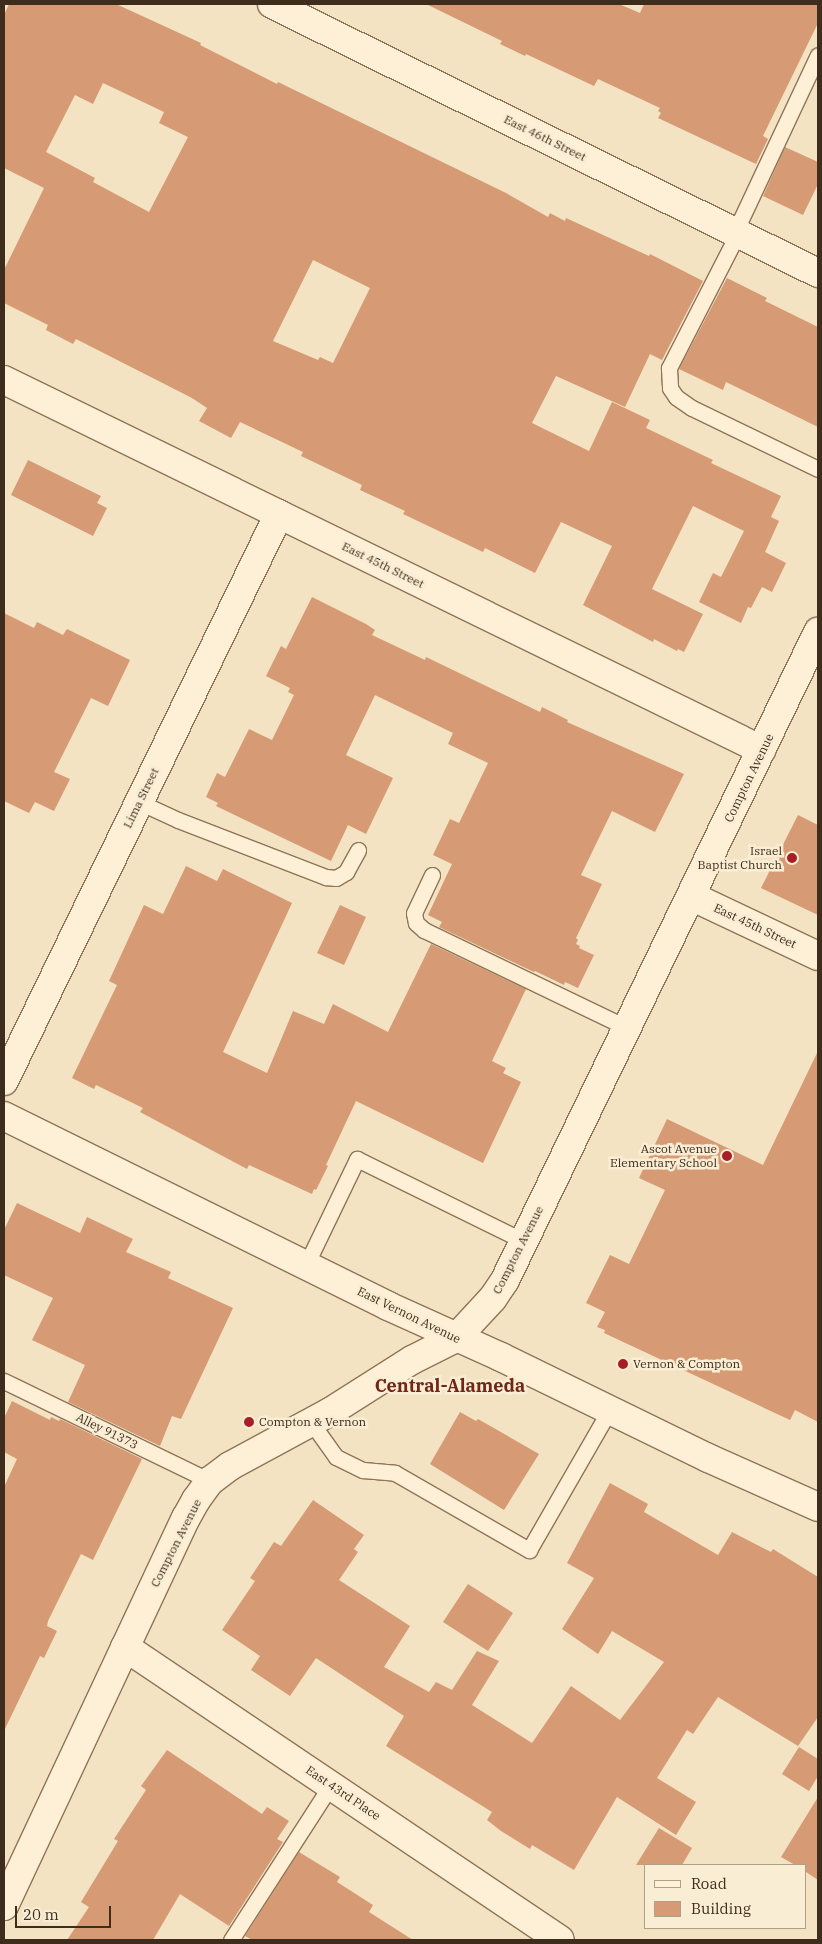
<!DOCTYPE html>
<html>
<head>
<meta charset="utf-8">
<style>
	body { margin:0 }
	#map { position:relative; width:822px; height:1944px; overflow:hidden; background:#f3e3c3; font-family:"IBM Plex Serif",serif }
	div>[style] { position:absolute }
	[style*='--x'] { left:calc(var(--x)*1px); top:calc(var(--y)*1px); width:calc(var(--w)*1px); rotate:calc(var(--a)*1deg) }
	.building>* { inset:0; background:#d69a74 }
	.roads { filter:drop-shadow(1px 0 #907457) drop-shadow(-1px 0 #907457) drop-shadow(0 1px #907457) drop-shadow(0 -1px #907457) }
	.service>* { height:15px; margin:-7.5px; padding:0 7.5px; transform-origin:7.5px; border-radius:7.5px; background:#fdf0d7 }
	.minor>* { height:28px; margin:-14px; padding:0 14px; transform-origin:14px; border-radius:14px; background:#fdf0d7 }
	.tertiary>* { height:28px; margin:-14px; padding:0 14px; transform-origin:14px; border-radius:14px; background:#fdf0d7 }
	.secondary>* { height:28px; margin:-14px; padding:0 14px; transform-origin:14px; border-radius:14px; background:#fdf0d7 }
	.dots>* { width:14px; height:14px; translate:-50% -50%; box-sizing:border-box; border:2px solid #f9edd3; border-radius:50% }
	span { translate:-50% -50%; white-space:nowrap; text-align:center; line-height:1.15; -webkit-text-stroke:5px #f9edd3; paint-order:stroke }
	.street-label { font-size:12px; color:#3e2c1d }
	.poi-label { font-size:12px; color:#3e2c1d }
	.right { translate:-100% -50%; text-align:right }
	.left { translate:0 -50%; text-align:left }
	.district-label { font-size:18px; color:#702717; font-weight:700 }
	.frame { position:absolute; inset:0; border:5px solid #3e2c1d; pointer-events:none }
	.legend { position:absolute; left:644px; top:1864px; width:162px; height:65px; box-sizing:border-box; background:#f9edd3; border:1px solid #aea08a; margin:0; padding:6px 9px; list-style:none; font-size:15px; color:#3e2c1d }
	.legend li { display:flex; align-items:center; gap:10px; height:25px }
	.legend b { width:25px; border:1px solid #aea08a }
	.scale { position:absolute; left:15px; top:1906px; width:96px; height:22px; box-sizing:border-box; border:2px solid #3e2c1d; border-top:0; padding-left:6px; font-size:15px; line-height:18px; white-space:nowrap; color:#3e2c1d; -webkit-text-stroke:4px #f9edd3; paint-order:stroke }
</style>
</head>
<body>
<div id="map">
	<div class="building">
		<i style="clip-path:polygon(evenodd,9px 4px,116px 4px,201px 43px,200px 45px,277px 84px,278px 82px,506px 193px,548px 217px,550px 213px,565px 221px,566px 218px,649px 256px,650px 254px,703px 281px,662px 360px,650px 354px,625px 407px,556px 376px,532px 423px,589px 451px,612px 402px,650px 420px,646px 428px,713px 460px,711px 463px,781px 496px,771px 517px,779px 521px,765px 552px,786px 563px,772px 592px,762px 587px,751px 608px,748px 607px,741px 623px,699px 602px,713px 573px,721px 577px,744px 531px,693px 506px,652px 589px,703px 614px,684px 652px,678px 649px,677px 651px,654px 639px,653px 642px,583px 605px,612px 546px,561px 522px,535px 573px,485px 548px,483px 552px,403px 514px,405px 511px,360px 490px,362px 485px,301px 456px,303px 452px,240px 422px,231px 438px,199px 421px,207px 408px,192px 398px,76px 339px,73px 344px,46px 330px,48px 325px,4px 303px,4px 270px,44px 188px,4px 168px,4px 15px,9px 4px,103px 83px,164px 112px,159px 123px,188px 137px,149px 212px,93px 182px,95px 178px,46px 152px,75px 95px,93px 104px,103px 83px,9px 4px,313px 260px,370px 288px,333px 363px,320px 357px,318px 360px,273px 341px,313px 260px)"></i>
		<i style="clip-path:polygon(426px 4px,619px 4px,640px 13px,644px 4px,818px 4px,818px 23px,763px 136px,768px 139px,756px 164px,658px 118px,661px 113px,658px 111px,660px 108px,598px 79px,594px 86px,526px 54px,525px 56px,500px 44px,502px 41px)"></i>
		<i style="clip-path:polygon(785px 147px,818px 162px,818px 184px,803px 215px,763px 196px)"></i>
		<i style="clip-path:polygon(727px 278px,767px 298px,765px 301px,818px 327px,818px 427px,726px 382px,723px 390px,679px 369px)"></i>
		<i style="clip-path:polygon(28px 460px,101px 496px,97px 503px,107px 508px,93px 536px,11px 495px)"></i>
		<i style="clip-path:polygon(312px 597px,366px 624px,375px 630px,372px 635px,425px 660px,426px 657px,540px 712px,542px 707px,568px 720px,567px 722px,684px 774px,655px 832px,612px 811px,581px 875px,602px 884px,576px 938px,578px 940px,576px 944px,580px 946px,579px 948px,594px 955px,578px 988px,565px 982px,564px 985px,535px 971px,534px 972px,439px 927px,442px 922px,428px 915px,452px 864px,433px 855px,450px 819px,459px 823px,488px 763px,448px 744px,453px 733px,375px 695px,346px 755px,393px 778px,366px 834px,348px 825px,331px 861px,216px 806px,218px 803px,206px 797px,217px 773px,225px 777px,249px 729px,272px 740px,294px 695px,288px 692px,290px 688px,266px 676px,281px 646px,286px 649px)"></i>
		<i style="clip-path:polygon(4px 613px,34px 628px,37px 622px,63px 635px,67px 629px,130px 660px,108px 706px,91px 698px,54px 772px,70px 779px,54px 811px,35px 802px,29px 813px,4px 801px)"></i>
		<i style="clip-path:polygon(798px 815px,818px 825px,818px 915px,761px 888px)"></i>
		<i style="clip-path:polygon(186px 866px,217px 881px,223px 869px,292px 903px,223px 1052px,267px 1073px,293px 1011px,324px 1024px,333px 1004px,388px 1032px,431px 944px,526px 989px,492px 1061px,506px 1068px,503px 1073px,521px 1082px,483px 1163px,356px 1101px,326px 1165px,328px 1166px,316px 1190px,314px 1189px,312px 1194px,249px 1165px,247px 1169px,140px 1112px,143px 1108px,96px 1085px,94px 1089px,72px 1078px,117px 985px,109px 981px,144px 905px,163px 914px)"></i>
		<i style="clip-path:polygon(340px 905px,366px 917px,344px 965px,317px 953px)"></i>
		<i style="clip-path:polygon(818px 1051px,818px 1422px,795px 1410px,790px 1420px,604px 1333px,605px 1330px,597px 1327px,605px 1312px,586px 1303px,610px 1255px,629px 1264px,665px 1190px,639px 1178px,667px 1119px,763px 1165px)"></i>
		<i style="clip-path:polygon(17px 1203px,80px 1233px,87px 1217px,133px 1239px,126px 1252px,171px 1272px,168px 1278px,233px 1308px,181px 1419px,172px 1416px,160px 1446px,68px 1402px,85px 1365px,32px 1340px,53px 1298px,4px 1275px,4px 1230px)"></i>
		<i style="clip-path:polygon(12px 1401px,50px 1420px,51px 1417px,59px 1421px,60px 1419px,142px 1459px,93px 1560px,81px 1554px,48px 1621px,47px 1626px,57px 1631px,44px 1658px,40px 1656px,4px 1731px,4px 1487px,17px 1459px,4px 1452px,4px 1418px)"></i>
		<i style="clip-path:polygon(460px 1412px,476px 1421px,478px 1419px,539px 1454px,504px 1510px,430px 1464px)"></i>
		<i style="clip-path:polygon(610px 1483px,648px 1504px,644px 1512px,718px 1555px,732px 1532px,771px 1552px,773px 1549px,818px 1577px,818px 1717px,798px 1746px,718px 1697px,693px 1734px,687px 1730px,657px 1778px,696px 1802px,676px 1835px,617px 1797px,574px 1870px,532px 1845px,530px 1849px,501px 1831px,487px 1820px,492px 1812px,386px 1746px,404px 1716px,316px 1658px,290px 1696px,251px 1670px,260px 1656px,222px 1630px,255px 1581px,250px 1578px,274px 1542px,281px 1546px,313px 1500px,364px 1535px,354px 1549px,358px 1552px,339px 1580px,410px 1626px,384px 1667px,429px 1692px,436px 1682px,452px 1690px,477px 1651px,499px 1661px,472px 1705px,532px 1743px,571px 1686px,620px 1720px,664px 1662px,612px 1631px,598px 1654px,562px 1629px,594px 1578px,567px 1563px)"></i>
		<i style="clip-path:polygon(468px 1584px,513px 1613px,488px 1651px,443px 1622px)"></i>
		<i style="clip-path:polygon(799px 1747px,818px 1759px,818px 1776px,809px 1791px,782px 1774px)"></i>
		<i style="clip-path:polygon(167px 1750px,262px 1814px,267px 1807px,289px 1821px,277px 1839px,283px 1842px,229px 1926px,180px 1894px,153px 1940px,67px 1940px,89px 1907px,81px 1902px,118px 1841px,114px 1839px,146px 1790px,141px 1786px)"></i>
		<i style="clip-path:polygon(818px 1797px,818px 1880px,806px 1872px,806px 1865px,795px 1865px,781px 1857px)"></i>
		<i style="clip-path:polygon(659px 1828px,692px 1848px,682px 1865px,636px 1865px)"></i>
		<i style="clip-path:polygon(299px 1852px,340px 1877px,337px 1882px,373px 1905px,369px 1912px,413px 1940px,252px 1940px,245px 1936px)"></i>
	</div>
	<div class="roads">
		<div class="service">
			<i style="--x:735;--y:232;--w:195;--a:-64.9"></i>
			<i style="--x:738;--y:233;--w:152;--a:117.1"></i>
			<i style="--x:669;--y:368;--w:20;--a:87"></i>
			<i style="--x:670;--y:388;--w:11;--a:56"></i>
			<i style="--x:676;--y:397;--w:19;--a:35"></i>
			<i style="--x:692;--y:408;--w:140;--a:25.8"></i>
			<i style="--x:139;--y:802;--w:43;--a:24.8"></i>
			<i style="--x:178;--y:820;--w:159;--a:21.1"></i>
			<i style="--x:326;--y:877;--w:10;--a:6"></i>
			<i style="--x:336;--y:878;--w:12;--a:-31"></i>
			<i style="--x:346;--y:872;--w:25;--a:-61"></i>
			<i style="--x:432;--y:875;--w:42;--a:115.3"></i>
			<i style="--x:414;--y:913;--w:10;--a:79"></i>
			<i style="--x:416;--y:923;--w:11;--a:41"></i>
			<i style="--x:424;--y:930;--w:226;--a:25.7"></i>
			<i style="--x:306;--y:1265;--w:118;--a:-64.3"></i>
			<i style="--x:357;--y:1159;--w:186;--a:26.2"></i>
			<i style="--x:4;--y:1381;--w:229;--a:25.9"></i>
			<i style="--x:311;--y:1422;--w:43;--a:54.5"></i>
			<i style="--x:336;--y:1457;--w:30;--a:26"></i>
			<i style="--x:363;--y:1470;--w:32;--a:5"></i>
			<i style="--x:395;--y:1473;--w:155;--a:29.9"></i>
			<i style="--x:529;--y:1550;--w:160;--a:-60.1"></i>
			<i style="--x:231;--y:1940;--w:184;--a:-57.2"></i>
		</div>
		<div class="minor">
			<i style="--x:272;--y:4;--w:609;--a:26.23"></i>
			<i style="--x:4;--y:380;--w:843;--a:26.02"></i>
			<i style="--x:691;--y:896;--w:140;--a:25.3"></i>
			<i style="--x:4;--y:1081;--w:630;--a:-64.13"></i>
			<i style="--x:125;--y:1647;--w:524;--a:33.96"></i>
		</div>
		<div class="tertiary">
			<i style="--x:4;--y:1906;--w:429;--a:-64.9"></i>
			<i style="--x:186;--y:1518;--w:21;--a:-61"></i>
			<i style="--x:196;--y:1500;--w:24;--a:-54"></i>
			<i style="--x:210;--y:1481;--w:25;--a:-37"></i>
			<i style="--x:230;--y:1466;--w:114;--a:-28.4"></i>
			<i style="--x:330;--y:1412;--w:97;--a:-32.4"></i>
			<i style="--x:412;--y:1360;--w:49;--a:-26.6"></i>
		</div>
		<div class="secondary">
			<i style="--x:4;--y:1116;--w:428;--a:26.3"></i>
			<i style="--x:388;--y:1306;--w:124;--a:24.3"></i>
			<i style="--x:501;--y:1357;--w:230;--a:26"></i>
			<i style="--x:708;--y:1458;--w:120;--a:24"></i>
			<i style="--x:456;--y:1338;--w:54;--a:-47.2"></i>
			<i style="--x:493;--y:1298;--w:22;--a:-56"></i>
			<i style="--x:505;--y:1280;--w:720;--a:-64.22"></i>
		</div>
	</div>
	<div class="dots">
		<i style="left:792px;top:858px;background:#a61f24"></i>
		<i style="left:727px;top:1156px;background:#a61f24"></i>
		<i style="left:623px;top:1364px;background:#a61f24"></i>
		<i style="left:249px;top:1422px;background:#a61f24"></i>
	</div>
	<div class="street-label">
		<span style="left:545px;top:138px;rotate:26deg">East 46th Street</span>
		<span style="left:383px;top:565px;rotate:26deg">East 45th Street</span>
		<span style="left:749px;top:778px;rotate:-64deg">Compton Avenue</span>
		<span style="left:141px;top:798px;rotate:-64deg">Lima Street</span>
		<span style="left:755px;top:926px;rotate:25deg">East 45th Street</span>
		<span style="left:518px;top:1250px;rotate:-63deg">Compton Avenue</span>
		<span style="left:409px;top:1315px;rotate:26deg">East Vernon Avenue</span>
		<span style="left:107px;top:1431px;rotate:26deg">Alley 91373</span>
		<span style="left:176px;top:1543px;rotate:-63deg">Compton Avenue</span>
		<span style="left:343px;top:1793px;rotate:34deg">East 43rd Place</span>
	</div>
	<div class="poi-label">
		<span class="right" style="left:782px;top:858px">Israel<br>Baptist Church</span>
		<span class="right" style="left:717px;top:1156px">Ascot Avenue<br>Elementary School</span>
		<span class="left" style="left:633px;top:1364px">Vernon &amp; Compton</span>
		<span class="left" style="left:259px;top:1422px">Compton &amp; Vernon</span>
	</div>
	<div class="district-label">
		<span style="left:450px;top:1386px">Central-Alameda</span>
	</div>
	<div class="frame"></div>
	<ul class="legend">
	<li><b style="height:6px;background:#fdf0d7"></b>Road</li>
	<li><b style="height:14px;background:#d69a74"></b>Building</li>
	</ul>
	<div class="scale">20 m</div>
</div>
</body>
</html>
